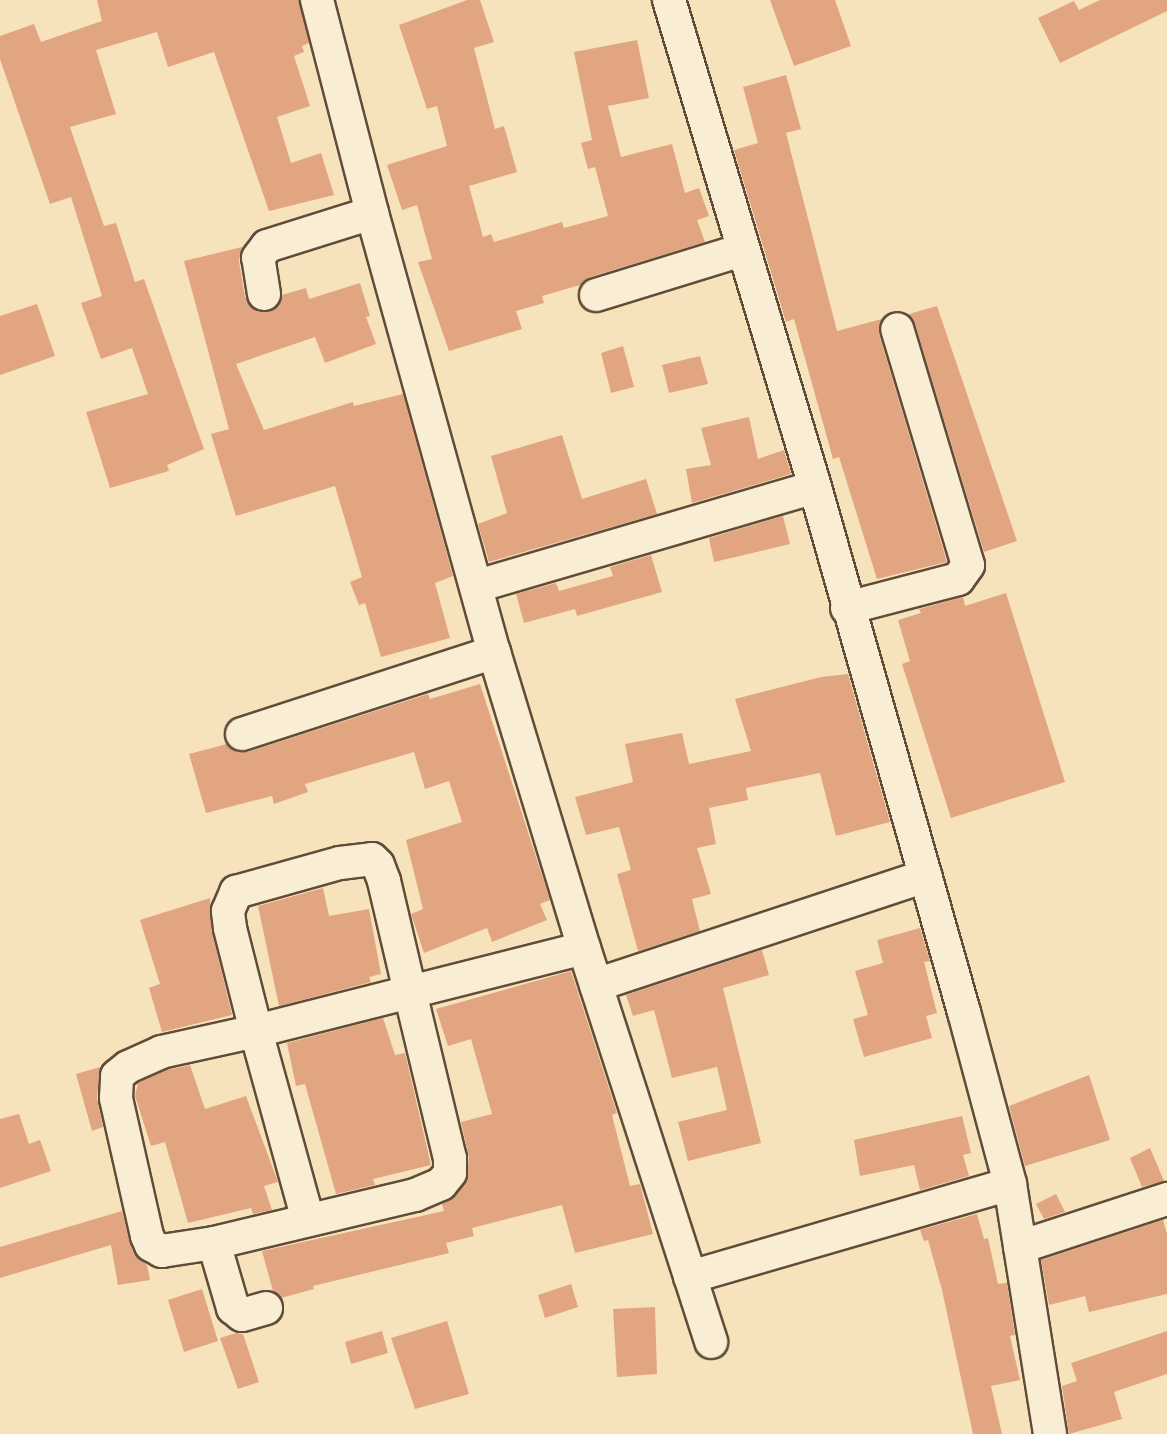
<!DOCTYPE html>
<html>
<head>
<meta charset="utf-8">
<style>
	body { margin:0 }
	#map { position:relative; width:1167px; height:1434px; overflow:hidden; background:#f6e3bb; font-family:"Sorts Mill Goudy",serif }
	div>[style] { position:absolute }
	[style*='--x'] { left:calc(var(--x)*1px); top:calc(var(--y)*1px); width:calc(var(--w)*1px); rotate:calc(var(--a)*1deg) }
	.building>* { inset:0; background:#e2a581 }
	.roads { filter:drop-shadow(2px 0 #614c39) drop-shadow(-2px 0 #614c39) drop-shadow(0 2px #614c39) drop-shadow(0 -2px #614c39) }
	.street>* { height:32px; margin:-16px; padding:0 16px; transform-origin:16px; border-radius:16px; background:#f9edd3 }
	span { translate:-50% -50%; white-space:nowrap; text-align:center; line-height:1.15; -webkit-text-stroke:6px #f9edd3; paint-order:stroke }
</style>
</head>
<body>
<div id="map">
	<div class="building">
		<i style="clip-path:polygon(97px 0,299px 0,309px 43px,302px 46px,304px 52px,294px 56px,310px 106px,277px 117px,291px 163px,321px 153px,334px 195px,269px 211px,214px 52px,168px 67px,157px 32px,96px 50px,116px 114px,70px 127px,104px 226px,116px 223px,135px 282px,144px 279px,204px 449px,167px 465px,169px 471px,110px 488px,86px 412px,148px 394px,132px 348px,101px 359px,81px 303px,102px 296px,71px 197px,50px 204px,0 59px,0 36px,34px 24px,41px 42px,102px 21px)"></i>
		<i style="clip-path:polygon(467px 0,480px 0,494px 42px,474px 48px,495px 129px,504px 126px,517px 172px,469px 186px,483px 237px,491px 234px,494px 242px,562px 222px,564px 228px,608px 216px,595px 167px,588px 169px,581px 143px,592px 140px,574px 52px,637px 40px,649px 98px,608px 106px,621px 157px,672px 144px,685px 193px,699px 188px,709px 216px,697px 220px,705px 242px,590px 277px,580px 285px,542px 296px,544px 303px,516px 311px,522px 329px,449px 351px,418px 262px,432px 259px,417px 205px,402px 210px,387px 165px,447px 146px,437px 106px,427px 109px,399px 25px)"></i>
		<i style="clip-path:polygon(770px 0,835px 0,851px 46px,794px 66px)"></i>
		<i style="clip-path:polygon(1100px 0,1167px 0,1167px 11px,1060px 63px,1038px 18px,1074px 1px,1079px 10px)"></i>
		<i style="clip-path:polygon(786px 75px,801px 129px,786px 133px,837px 331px,882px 319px,879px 334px,947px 562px,877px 579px,839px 457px,833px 459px,794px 319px,786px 322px,734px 150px,758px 143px,743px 87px)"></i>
		<i style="clip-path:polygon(242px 247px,239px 261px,245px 297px,258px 312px,275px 309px,282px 295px,306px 288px,309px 299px,360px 283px,370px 316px,366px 317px,376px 344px,325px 363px,315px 337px,236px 364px,264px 430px,353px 402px,354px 406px,403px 394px,453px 576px,435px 583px,450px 638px,381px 657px,365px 603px,359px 605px,350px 582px,362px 577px,335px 486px,236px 516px,211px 434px,229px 429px,184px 261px)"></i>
		<i style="clip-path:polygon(37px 304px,55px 356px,0 375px,0 316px)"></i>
		<i style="clip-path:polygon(937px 306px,1017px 541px,984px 552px,915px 324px,909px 314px)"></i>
		<i style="clip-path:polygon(623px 346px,634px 387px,611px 393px,601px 353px)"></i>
		<i style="clip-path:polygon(700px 356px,708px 384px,669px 393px,662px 365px)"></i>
		<i style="clip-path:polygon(749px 417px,758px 459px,784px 450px,791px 474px,692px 503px,686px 469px,711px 465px,701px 428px)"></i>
		<i style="clip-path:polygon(562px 435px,582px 499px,646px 479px,657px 514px,489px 562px,478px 524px,507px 513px,491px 456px)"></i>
		<i style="clip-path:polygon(783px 516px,790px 544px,714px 562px,709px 538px)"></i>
		<i style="clip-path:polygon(651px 555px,662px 592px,577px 616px,575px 609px,524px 623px,516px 594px,556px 583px,559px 591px,613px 576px,610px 567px)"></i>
		<i style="clip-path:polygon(1006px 593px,1065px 782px,951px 818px,902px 664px,910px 661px,898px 620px,921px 613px,919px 609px,963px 597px,965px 606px)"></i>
		<i style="clip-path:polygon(848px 674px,890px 822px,836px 836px,820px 773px,746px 788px,748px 800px,709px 808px,716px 844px,697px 848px,711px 894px,692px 899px,700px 931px,638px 951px,617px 874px,631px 870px,619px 827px,586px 835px,575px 797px,633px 782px,625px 744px,682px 733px,689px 764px,751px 751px,735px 699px,821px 677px)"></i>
		<i style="clip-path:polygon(480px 684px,550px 900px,540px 904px,547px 920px,492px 942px,487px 928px,424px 953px,411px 914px,423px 909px,406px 840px,462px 822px,449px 781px,425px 789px,414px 752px,305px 784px,308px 792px,274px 804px,272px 796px,206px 813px,189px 754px,227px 744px,237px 752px,248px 752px,428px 694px,430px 699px)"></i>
		<i style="clip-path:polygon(323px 888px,329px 916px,369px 909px,381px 974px,369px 977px,371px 982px,279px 1006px,258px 906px)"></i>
		<i style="clip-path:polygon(210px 898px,212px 932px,232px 1015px,162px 1032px,149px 988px,160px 984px,140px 920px)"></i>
		<i style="clip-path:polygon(920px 928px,930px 961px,924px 962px,937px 1013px,926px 1016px,932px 1038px,864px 1057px,853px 1019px,868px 1015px,855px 971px,883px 963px,877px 940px)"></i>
		<i style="clip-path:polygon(762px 950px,769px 975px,723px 988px,761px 1143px,688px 1161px,678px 1122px,727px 1110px,717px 1067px,672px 1078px,654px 1010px,633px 1016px,626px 995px)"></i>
		<i style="clip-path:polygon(571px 971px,617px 1113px,612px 1115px,630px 1186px,640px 1184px,653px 1234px,575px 1253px,562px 1205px,472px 1228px,474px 1236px,446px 1243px,449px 1253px,313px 1286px,314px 1289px,281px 1298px,273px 1291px,262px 1251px,444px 1211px,442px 1204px,465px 1185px,469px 1158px,461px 1122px,492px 1114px,471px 1039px,448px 1046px,436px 1009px)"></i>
		<i style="clip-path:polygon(383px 1018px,395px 1055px,405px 1053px,431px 1165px,373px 1179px,375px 1185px,336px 1194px,305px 1084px,296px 1086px,287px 1043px)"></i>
		<i style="clip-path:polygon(190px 1065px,205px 1109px,246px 1096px,278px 1182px,264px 1186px,272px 1210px,253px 1214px,251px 1208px,188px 1223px,165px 1142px,151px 1146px,135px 1096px,138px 1083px,167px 1070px)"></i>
		<i style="clip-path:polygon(100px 1067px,97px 1098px,103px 1127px,92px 1131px,76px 1074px)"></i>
		<i style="clip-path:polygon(1089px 1075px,1110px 1140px,1025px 1166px,1009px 1106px)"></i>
		<i style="clip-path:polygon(19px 1114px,29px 1144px,40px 1140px,51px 1171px,0 1188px,0 1119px)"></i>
		<i style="clip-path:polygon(962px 1116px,971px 1153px,963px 1155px,969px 1176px,920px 1190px,914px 1165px,860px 1176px,854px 1140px)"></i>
		<i style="clip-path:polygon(1150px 1148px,1164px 1181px,1142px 1187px,1130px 1158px)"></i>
		<i style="clip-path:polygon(1056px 1194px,1065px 1212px,1044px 1219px,1036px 1204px)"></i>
		<i style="clip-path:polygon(122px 1211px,130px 1244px,134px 1254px,147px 1265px,150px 1280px,118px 1285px,111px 1245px,0 1278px,0 1247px)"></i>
		<i style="clip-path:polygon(977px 1214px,984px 1239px,988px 1238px,998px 1284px,1007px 1283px,1015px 1335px,1010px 1336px,1020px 1380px,991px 1386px,1002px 1434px,973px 1434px,942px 1290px,928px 1240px,924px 1241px,920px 1230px)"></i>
		<i style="clip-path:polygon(1163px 1220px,1167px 1234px,1167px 1294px,1089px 1312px,1085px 1296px,1049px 1305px,1041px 1260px)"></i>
		<i style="clip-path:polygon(571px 1284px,578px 1307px,545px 1318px,538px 1295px)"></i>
		<i style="clip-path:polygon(202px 1289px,218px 1341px,184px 1352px,168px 1300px)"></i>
		<i style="clip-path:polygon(655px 1307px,657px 1374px,617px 1377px,613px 1309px)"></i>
		<i style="clip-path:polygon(447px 1321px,469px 1394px,415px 1409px,391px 1338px)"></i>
		<i style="clip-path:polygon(382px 1331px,388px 1353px,351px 1364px,345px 1342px)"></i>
		<i style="clip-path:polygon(1167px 1331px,1167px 1374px,1114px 1392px,1122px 1419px,1069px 1434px,1062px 1386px,1077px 1381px,1071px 1363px)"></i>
		<i style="clip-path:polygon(236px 1333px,243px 1334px,259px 1382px,238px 1389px,220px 1338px)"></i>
	</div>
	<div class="roads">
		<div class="street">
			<i style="--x:317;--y:0;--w:220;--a:75.5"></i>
			<i style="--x:372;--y:213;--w:456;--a:74.5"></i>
			<i style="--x:494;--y:652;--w:309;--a:73.1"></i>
			<i style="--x:584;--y:948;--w:414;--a:72.1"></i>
			<i style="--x:669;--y:0;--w:508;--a:73.31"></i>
			<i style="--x:815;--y:487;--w:546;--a:74.16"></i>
			<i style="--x:964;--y:1012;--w:178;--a:75"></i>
			<i style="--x:1010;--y:1184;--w:253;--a:80.9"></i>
			<i style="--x:264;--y:294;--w:36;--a:-99"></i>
			<i style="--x:258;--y:258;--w:15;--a:-53"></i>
			<i style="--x:267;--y:246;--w:110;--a:-17.4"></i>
			<i style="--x:596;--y:295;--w:153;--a:-17.1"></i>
			<i style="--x:477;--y:586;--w:352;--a:-16.3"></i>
			<i style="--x:847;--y:608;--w:115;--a:-14.6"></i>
			<i style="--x:958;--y:579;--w:17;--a:-54"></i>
			<i style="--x:968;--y:565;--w:246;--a:-106.7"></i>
			<i style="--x:242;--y:734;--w:265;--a:-18"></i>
			<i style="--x:596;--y:985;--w:347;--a:-18.3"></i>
			<i style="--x:308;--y:1220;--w:196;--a:-105.4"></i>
			<i style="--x:256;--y:1031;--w:106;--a:-104.2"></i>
			<i style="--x:230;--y:928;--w:17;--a:-97"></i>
			<i style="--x:228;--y:911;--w:21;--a:-67"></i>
			<i style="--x:236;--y:892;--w:108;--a:-15.6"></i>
			<i style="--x:340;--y:863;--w:32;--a:-7"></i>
			<i style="--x:372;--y:859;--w:8;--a:45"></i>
			<i style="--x:378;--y:865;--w:17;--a:69"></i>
			<i style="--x:384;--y:881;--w:114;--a:76.8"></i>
			<i style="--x:410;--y:992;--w:171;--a:76.5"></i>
			<i style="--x:450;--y:1158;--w:15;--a:90"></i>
			<i style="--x:450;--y:1173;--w:14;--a:129"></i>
			<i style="--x:441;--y:1184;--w:28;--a:157"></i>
			<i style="--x:415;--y:1195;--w:207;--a:166.6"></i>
			<i style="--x:214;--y:1243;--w:53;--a:171.3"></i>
			<i style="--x:162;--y:1251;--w:13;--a:-151"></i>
			<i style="--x:151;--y:1245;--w:10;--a:-114"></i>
			<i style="--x:147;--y:1236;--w:141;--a:-102.7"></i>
			<i style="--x:116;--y:1098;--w:22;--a:-87"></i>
			<i style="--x:117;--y:1076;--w:14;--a:-39"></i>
			<i style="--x:128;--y:1067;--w:36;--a:-24"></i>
			<i style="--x:161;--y:1052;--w:97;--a:-12.5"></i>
			<i style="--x:256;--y:1031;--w:159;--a:-14.2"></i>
			<i style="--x:410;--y:992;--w:179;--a:-14.2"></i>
			<i style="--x:214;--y:1243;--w:68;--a:73.7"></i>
			<i style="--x:233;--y:1308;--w:11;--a:38"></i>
			<i style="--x:242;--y:1315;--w:25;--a:-16"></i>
			<i style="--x:1020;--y:1247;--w:155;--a:-18.1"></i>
			<i style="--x:690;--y:1277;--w:333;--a:-16.2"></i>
		</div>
	</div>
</div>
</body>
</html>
